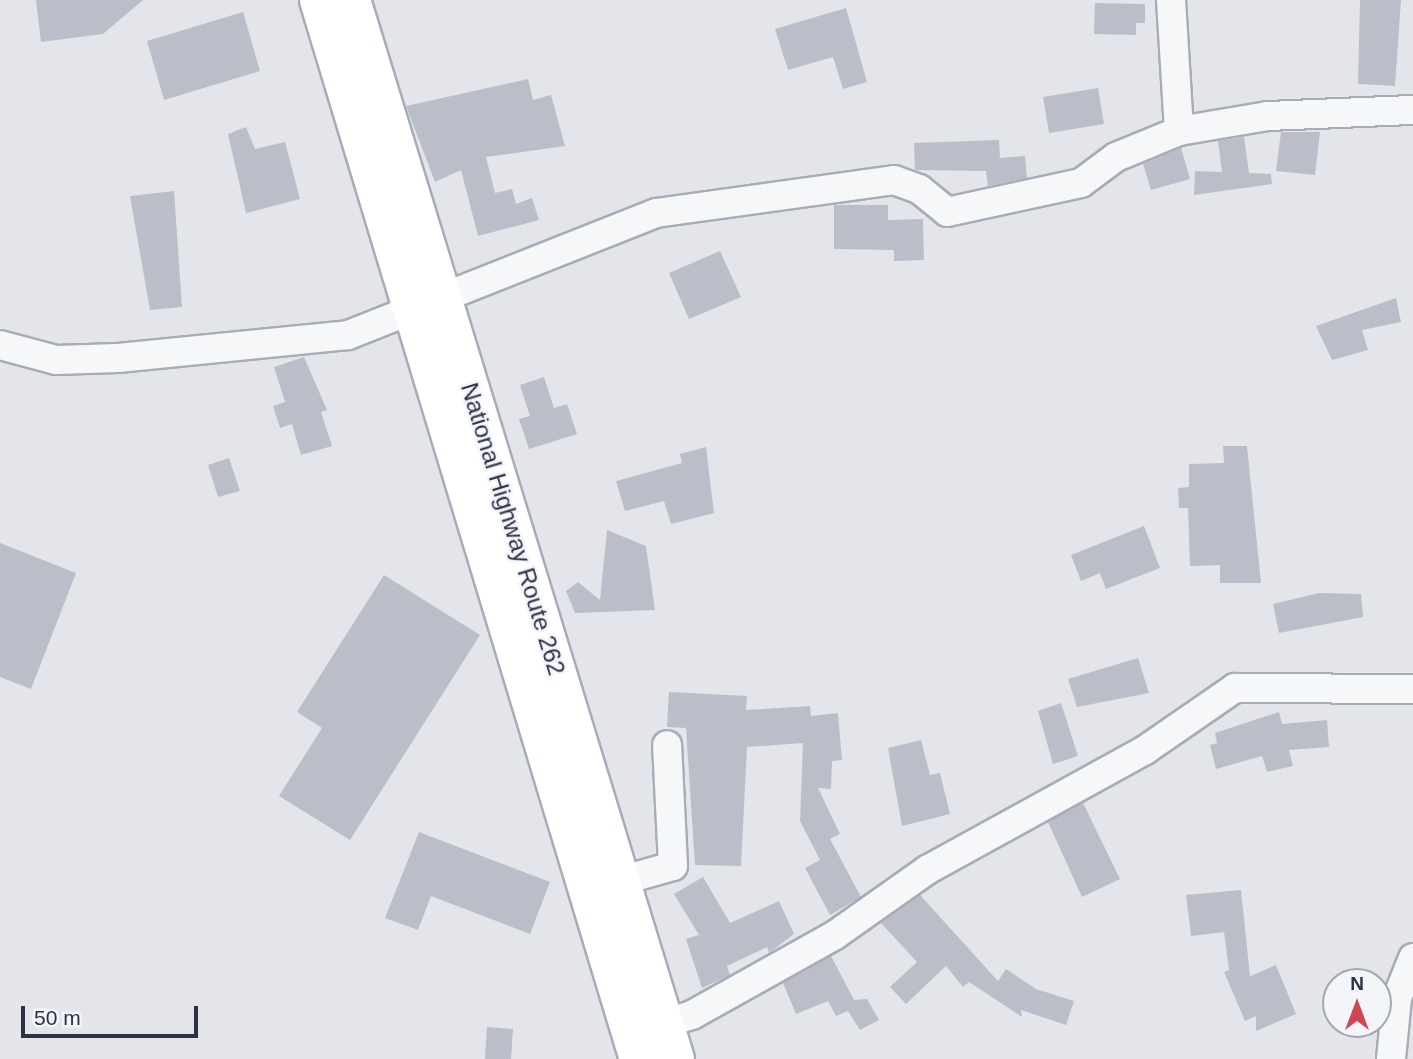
<!DOCTYPE html>
<html>
<head>
<meta charset="utf-8">
<style>
	body { margin:0 }
	#map { position:relative; width:1413px; height:1059px; overflow:hidden; background:#e3e5eb; font-family:Helvetica,sans-serif }
	div>[style] { position:absolute }
	[style*='--x'] { left:calc(var(--x)*1px); top:calc(var(--y)*1px); width:calc(var(--w)*1px); rotate:calc(var(--a)*1deg) }
	.building>* { inset:0; background:#babec9 }
	.roads { filter:drop-shadow(2px 0 #a8acb6) drop-shadow(-2px 0 #a8acb6) drop-shadow(0 2px #a8acb6) drop-shadow(0 -2px #a8acb6) }
	.minor>* { height:28px; margin:-14px; padding:0 14px; transform-origin:14px; border-radius:14px; background:#f6f7f9 }
	.highway>* { height:38px; margin:-19px; padding:0 19px; transform-origin:19px; border-radius:19px; background:#fff }
	span { translate:-50% -50%; white-space:nowrap; text-align:center; line-height:1.15; -webkit-text-stroke:5px #f3f5f8; paint-order:stroke }
	.street-label { font-size:24px; color:#2a3244 }
	.north { position:absolute; left:1322px; top:968px; width:70px; height:70px; box-sizing:border-box; background:#f3f5f8; border:2px solid #a3a7b0; border-radius:50%; rotate:0deg; font-size:19px; font-weight:700; line-height:28px; text-align:center; color:#2a3244 }
	.north::after { content:''; display:block; margin:auto; width:24px; height:32px; background:#d24652; clip-path:polygon(50% 0,100% 100%,50% 72%,0 100%) }
	.scale { position:absolute; left:21px; top:1006px; width:177px; height:32px; box-sizing:border-box; border:4px solid #2a3244; border-top:0; padding-left:9px; font-size:21px; line-height:24px; white-space:nowrap; color:#2a3244; -webkit-text-stroke:5px #f3f5f8; paint-order:stroke }
</style>
</head>
<body>
<div id="map">
	<div class="building">
		<i style="clip-path:polygon(36px 0,143px 0,103px 34px,41px 42px)"></i>
		<i style="clip-path:polygon(1360px 0,1401px 0,1395px 86px,1358px 84px)"></i>
		<i style="clip-path:polygon(1095px 3px,1145px 4px,1145px 23px,1136px 23px,1136px 35px,1094px 34px)"></i>
		<i style="clip-path:polygon(846px 8px,867px 82px,843px 89px,833px 57px,788px 70px,775px 29px)"></i>
		<i style="clip-path:polygon(243px 12px,260px 71px,164px 100px,147px 41px)"></i>
		<i style="clip-path:polygon(528px 79px,533px 100px,551px 95px,565px 146px,486px 157px,495px 193px,512px 189px,516px 204px,532px 198px,539px 220px,478px 236px,461px 170px,435px 182px,406px 106px)"></i>
		<i style="clip-path:polygon(1098px 88px,1104px 124px,1049px 133px,1043px 97px)"></i>
		<i style="clip-path:polygon(246px 127px,255px 149px,285px 142px,300px 199px,246px 213px,228px 134px)"></i>
		<i style="clip-path:polygon(1281px 132px,1320px 132px,1315px 175px,1276px 171px)"></i>
		<i style="clip-path:polygon(1244px 137px,1249px 173px,1271px 174px,1272px 184px,1194px 195px,1195px 171px,1222px 172px,1218px 141px)"></i>
		<i style="clip-path:polygon(999px 140px,1000px 158px,1025px 156px,1027px 178px,988px 186px,986px 171px,915px 170px,914px 143px)"></i>
		<i style="clip-path:polygon(1181px 148px,1190px 179px,1151px 190px,1143px 164px)"></i>
		<i style="clip-path:polygon(174px 191px,182px 307px,150px 310px,130px 196px)"></i>
		<i style="clip-path:polygon(834px 205px,888px 205px,888px 220px,923px 219px,924px 260px,894px 261px,894px 250px,834px 249px)"></i>
		<i style="clip-path:polygon(720px 251px,741px 297px,689px 319px,669px 273px)"></i>
		<i style="clip-path:polygon(1396px 298px,1401px 322px,1362px 330px,1368px 350px,1332px 360px,1316px 326px)"></i>
		<i style="clip-path:polygon(304px 357px,327px 410px,321px 412px,332px 446px,301px 455px,292px 424px,280px 428px,273px 406px,285px 402px,274px 367px)"></i>
		<i style="clip-path:polygon(544px 377px,554px 408px,567px 404px,577px 434px,529px 449px,519px 419px,530px 416px,520px 385px)"></i>
		<i style="clip-path:polygon(1223px 446px,1247px 446px,1261px 583px,1220px 583px,1220px 565px,1190px 566px,1188px 508px,1179px 508px,1178px 488px,1189px 487px,1189px 464px,1224px 463px)"></i>
		<i style="clip-path:polygon(706px 447px,714px 513px,671px 524px,664px 501px,625px 511px,616px 481px,682px 463px,680px 454px)"></i>
		<i style="clip-path:polygon(229px 458px,240px 491px,218px 497px,208px 465px)"></i>
		<i style="clip-path:polygon(1144px 526px,1160px 568px,1106px 589px,1100px 573px,1081px 581px,1071px 555px)"></i>
		<i style="clip-path:polygon(607px 530px,646px 546px,655px 610px,575px 613px,566px 591px,578px 582px,600px 600px)"></i>
		<i style="clip-path:polygon(0 543px,76px 573px,31px 689px,0 677px)"></i>
		<i style="clip-path:polygon(384px 575px,480px 635px,350px 840px,279px 796px,322px 728px,297px 712px)"></i>
		<i style="clip-path:polygon(1319px 593px,1361px 594px,1363px 617px,1279px 633px,1273px 604px)"></i>
		<i style="clip-path:polygon(1138px 658px,1149px 693px,1077px 707px,1068px 679px)"></i>
		<i style="clip-path:polygon(669px 692px,747px 696px,746px 710px,810px 706px,811px 716px,838px 713px,842px 760px,832px 761px,831px 789px,818px 788px,840px 834px,830px 839px,861px 897px,830px 915px,805px 868px,820px 860px,800px 821px,803px 743px,747px 747px,741px 866px,695px 865px,686px 728px,667px 727px)"></i>
		<i style="clip-path:polygon(1061px 703px,1078px 756px,1053px 764px,1038px 711px)"></i>
		<i style="clip-path:polygon(1279px 712px,1282px 724px,1327px 720px,1329px 747px,1289px 750px,1293px 766px,1267px 772px,1262px 756px,1216px 769px,1210px 745px,1217px 743px,1215px 733px)"></i>
		<i style="clip-path:polygon(921px 740px,930px 775px,940px 773px,950px 814px,902px 826px,888px 748px)"></i>
		<i style="clip-path:polygon(1083px 803px,1120px 879px,1082px 897px,1048px 822px)"></i>
		<i style="clip-path:polygon(419px 832px,550px 882px,530px 934px,431px 896px,418px 930px,385px 918px)"></i>
		<i style="clip-path:polygon(703px 877px,730px 923px,779px 901px,794px 934px,769px 953px,767px 947px,727px 966px,730px 975px,702px 988px,686px 939px,699px 935px,674px 894px)"></i>
		<i style="clip-path:polygon(1241px 890px,1250px 976px,1276px 965px,1296px 1014px,1256px 1031px,1256px 1016px,1245px 1021px,1224px 972px,1229px 970px,1224px 932px,1191px 936px,1186px 895px)"></i>
		<i style="clip-path:polygon(920px 895px,998px 981px,1006px 969px,1036px 989px,1074px 1001px,1066px 1025px,1021px 1010px,1022px 1017px,969px 982px,963px 987px,946px 966px,906px 1004px,890px 987px,917px 962px,881px 923px)"></i>
		<i style="clip-path:polygon(831px 956px,854px 1000px,867px 999px,879px 1020px,860px 1030px,848px 1011px,836px 1016px,828px 1001px,796px 1014px,783px 983px)"></i>
		<i style="clip-path:polygon(487px 1027px,513px 1029px,511px 1059px,485px 1059px)"></i>
	</div>
	<div class="roads">
		<div class="minor">
			<i style="--x:1171;--y:0;--w:131;--a:86.5"></i>
			<i style="--x:0;--y:345;--w:58;--a:15"></i>
			<i style="--x:56;--y:360;--w:62;--a:-1.8"></i>
			<i style="--x:118;--y:358;--w:231;--a:-5.7"></i>
			<i style="--x:348;--y:335;--w:331;--a:-21.6"></i>
			<i style="--x:656;--y:213;--w:240;--a:-7.9"></i>
			<i style="--x:894;--y:180;--w:27;--a:20"></i>
			<i style="--x:919;--y:189;--w:36;--a:39"></i>
			<i style="--x:947;--y:212;--w:137;--a:-12.2"></i>
			<i style="--x:1081;--y:183;--w:44;--a:-36.6"></i>
			<i style="--x:1116;--y:157;--w:68;--a:-22.4"></i>
			<i style="--x:1179;--y:131;--w:90;--a:-9.6"></i>
			<i style="--x:1268;--y:116;--w:145;--a:-2.4"></i>
			<i style="--x:620;--y:881;--w:55;--a:-15.8"></i>
			<i style="--x:673;--y:866;--w:121;--a:-92.8"></i>
			<i style="--x:648;--y:1029;--w:46;--a:-17.7"></i>
			<i style="--x:692;--y:1015;--w:164;--a:-29.2"></i>
			<i style="--x:835;--y:935;--w:113;--a:-35.2"></i>
			<i style="--x:927;--y:870;--w:249;--a:-28.8"></i>
			<i style="--x:1145;--y:750;--w:109;--a:-34.6"></i>
			<i style="--x:1235;--y:688;--w:178;--a:0.3"></i>
			<i style="--x:1391;--y:1059;--w:61;--a:-84.4"></i>
			<i style="--x:1397;--y:998;--w:43;--a:-68.2"></i>
		</div>
		<div class="highway">
			<i style="--x:319;--y:0;--w:1106;--a:73.19"></i>
			<i style="--x:351;--y:0;--w:1107;--a:72.99"></i>
		</div>
	</div>
	<div class="street-label">
		<span style="left:513px;top:529px;rotate:73deg">National Highway Route 262</span>
	</div>
	<div class="north">N</div>
	<div class="scale">50 m</div>
</div>
</body>
</html>
